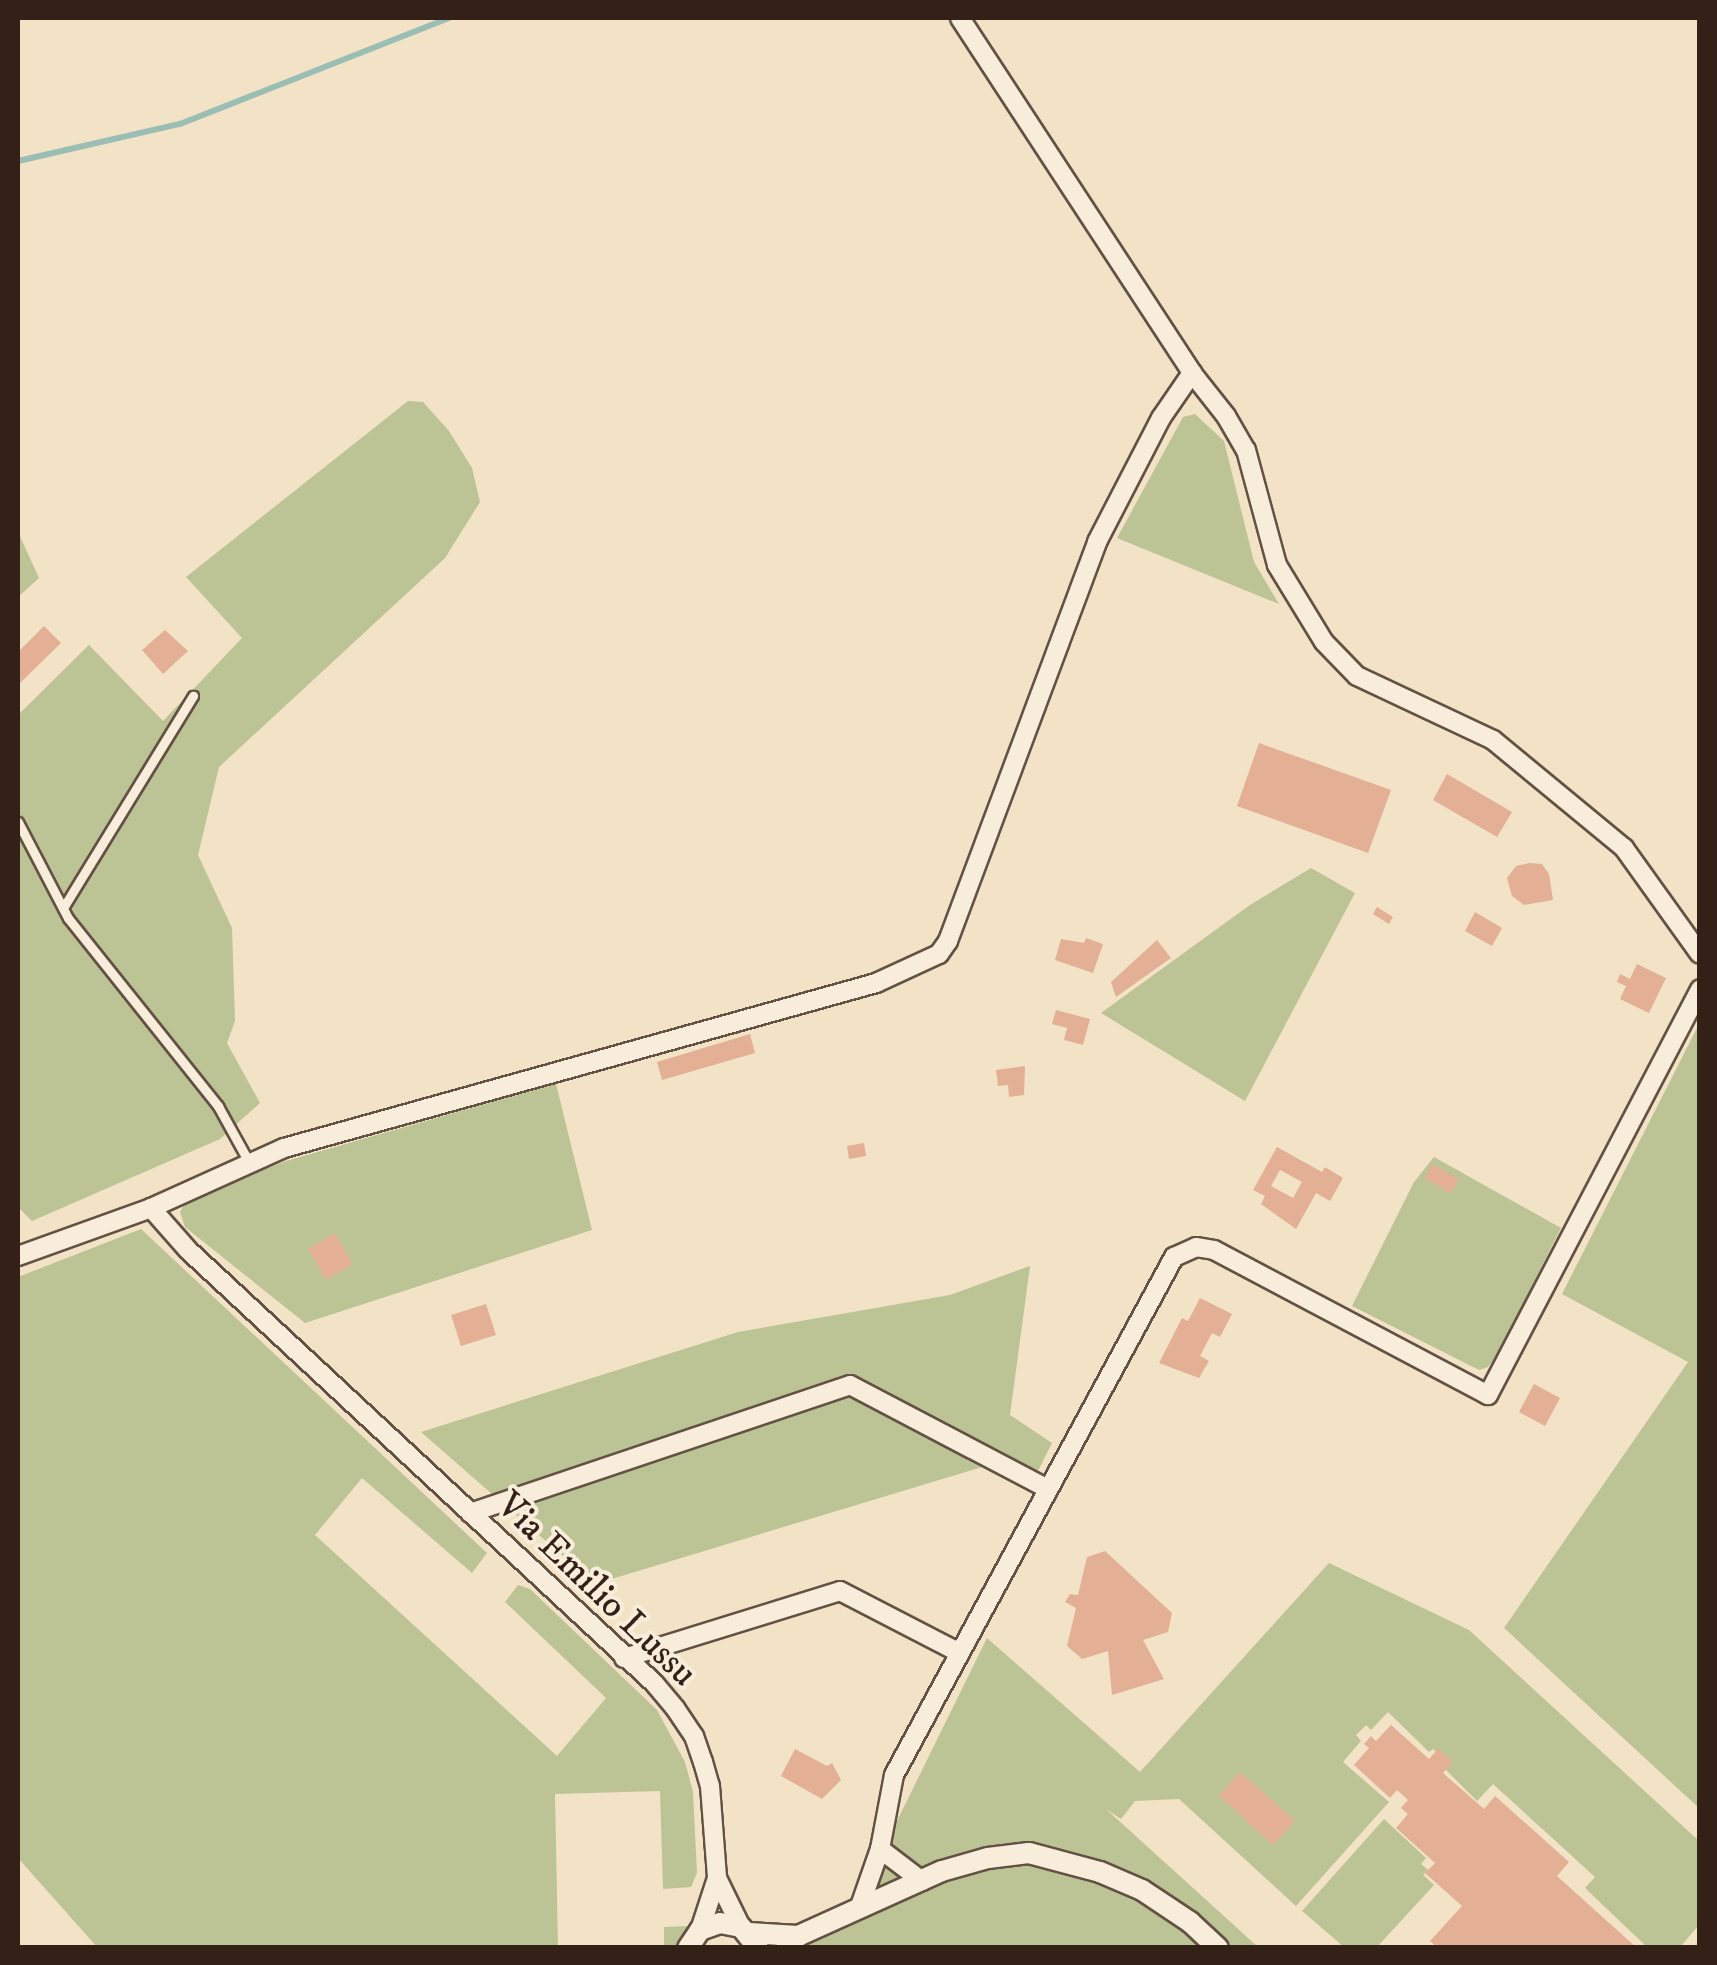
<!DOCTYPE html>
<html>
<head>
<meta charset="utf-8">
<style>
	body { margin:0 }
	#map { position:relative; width:1717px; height:1965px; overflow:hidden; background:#f2e3c6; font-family:"IM FELL DW Pica",serif }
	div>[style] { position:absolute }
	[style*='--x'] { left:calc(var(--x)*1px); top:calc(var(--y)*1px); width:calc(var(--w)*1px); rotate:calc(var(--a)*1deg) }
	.green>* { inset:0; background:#bcc394 }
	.stream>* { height:6px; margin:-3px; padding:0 3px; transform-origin:3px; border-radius:3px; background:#9bbeb4 }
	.building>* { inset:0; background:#e3af95 }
	.roads { filter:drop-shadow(2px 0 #635143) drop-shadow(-2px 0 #635143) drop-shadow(0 2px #635143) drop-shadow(0 -2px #635143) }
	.service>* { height:9px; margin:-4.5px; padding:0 4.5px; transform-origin:4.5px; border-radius:4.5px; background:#f7edda }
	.minor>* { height:18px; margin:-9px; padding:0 9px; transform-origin:9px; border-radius:9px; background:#f7edda }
	.tertiary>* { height:20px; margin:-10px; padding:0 10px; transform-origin:10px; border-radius:10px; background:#f7edda }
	span { translate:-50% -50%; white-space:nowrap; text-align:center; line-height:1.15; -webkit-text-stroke:8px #f7edda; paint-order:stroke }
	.street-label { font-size:38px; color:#332017 }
	.frame { position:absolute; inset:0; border:20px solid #332017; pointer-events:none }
</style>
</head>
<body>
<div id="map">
	<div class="green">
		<i style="clip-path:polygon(408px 401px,423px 402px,449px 431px,472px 468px,480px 502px,445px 558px,219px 767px,198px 855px,232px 928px,235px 1021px,227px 1043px,260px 1103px,220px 1139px,32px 1221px,18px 1207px,18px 715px,89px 645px,163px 721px,242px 638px,186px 577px)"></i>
		<i style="clip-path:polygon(1195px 414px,1224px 441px,1254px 562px,1279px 604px,1117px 538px,1183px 417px)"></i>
		<i style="clip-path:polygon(18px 532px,39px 578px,18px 597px)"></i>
		<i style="clip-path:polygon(1311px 868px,1355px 893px,1245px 1101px,1101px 1013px,1250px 905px)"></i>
		<i style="clip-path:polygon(1699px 1024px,1699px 1808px,1504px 1628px,1688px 1362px,1562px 1294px)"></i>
		<i style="clip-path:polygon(556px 1084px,592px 1230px,305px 1323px,185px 1227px,180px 1212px,187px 1200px,286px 1161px)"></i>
		<i style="clip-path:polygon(1434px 1157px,1561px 1228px,1499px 1352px,1488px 1367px,1479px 1370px,1352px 1306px,1414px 1182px)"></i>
		<i style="clip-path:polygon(141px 1229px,487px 1553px,472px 1573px,362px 1478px,315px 1535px,557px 1756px,606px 1698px,505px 1602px,518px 1585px,530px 1589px,657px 1710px,685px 1762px,693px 1792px,697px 1873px,691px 1887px,663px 1889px,660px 1791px,555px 1794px,558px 1947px,97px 1947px,18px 1858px,18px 1277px)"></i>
		<i style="clip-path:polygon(1030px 1266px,1010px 1415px,1052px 1443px,1031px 1485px,992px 1464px,595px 1584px,421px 1432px,738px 1332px,950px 1295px)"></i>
		<i style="clip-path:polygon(1329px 1563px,1469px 1630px,1699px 1841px,1699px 1925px,1680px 1947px,1647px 1947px,1585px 1888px,1595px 1877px,1493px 1784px,1477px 1801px,1446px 1770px,1450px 1764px,1433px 1749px,1429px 1752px,1388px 1712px,1371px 1730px,1366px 1725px,1356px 1735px,1361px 1741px,1343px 1762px,1389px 1802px,1296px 1906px,1179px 1799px,1135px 1801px,1121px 1819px,1106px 1809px,1258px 1947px,800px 1948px,864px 1888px,987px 1638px,1140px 1772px)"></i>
		<i style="clip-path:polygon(1384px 1819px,1426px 1858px,1421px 1864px,1428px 1870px,1423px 1875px,1434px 1885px,1377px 1947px,1344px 1947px,1302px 1911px)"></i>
		<i style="clip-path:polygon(689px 1926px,694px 1930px,699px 1947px,664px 1947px,664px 1927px)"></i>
	</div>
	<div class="stream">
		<i style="--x:18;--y:161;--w:166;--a:-12.9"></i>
		<i style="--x:180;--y:124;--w:289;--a:-21.5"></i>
	</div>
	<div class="building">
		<i style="clip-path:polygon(44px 626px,61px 643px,18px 685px,18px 652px)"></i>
		<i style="clip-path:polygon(165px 630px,188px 651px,163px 674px,142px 650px)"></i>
		<i style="clip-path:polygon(1259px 743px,1391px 790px,1368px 853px,1237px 806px)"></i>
		<i style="clip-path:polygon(1447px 774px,1512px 812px,1497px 837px,1433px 800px)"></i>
		<i style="clip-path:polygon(1529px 863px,1542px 864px,1549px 874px,1553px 900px,1524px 905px,1512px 896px,1507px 878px,1516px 866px)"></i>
		<i style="clip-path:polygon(1377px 907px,1393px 917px,1389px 924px,1373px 914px)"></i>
		<i style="clip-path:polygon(1475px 912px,1502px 928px,1492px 946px,1465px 931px)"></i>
		<i style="clip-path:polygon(1086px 938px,1103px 944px,1093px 973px,1055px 960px,1061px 939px,1084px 943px)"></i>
		<i style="clip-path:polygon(1157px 940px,1171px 958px,1116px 997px,1111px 982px)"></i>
		<i style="clip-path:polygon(1637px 964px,1666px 978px,1649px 1013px,1620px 999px,1626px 986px,1617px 982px,1620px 974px,1630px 979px)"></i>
		<i style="clip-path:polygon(1056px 1010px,1090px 1019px,1083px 1045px,1064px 1040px,1067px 1028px,1052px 1024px)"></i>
		<i style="clip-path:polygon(750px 1034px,755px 1053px,662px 1080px,657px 1062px)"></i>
		<i style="clip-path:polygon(1025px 1066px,1024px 1095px,1009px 1097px,1008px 1085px,998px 1086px,996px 1070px)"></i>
		<i style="clip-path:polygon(864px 1143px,866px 1156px,849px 1159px,847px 1146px)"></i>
		<i style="clip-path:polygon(evenodd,1277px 1147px,1322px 1172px,1325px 1167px,1343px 1178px,1330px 1201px,1316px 1193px,1296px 1229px,1261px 1204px,1265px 1196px,1253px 1190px,1277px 1147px,1280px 1170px,1302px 1182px,1293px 1198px,1271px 1186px,1280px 1170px)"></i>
		<i style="clip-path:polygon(1432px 1164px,1459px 1179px,1451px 1193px,1424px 1178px)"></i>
		<i style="clip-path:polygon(335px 1233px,353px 1264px,326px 1280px,308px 1249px)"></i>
		<i style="clip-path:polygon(1200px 1298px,1232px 1314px,1220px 1337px,1212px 1333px,1200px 1356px,1209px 1361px,1199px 1378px,1159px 1363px,1182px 1318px,1188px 1321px)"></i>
		<i style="clip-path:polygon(486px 1304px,496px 1335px,461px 1346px,451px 1315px)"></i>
		<i style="clip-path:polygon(1534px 1384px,1560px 1398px,1545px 1426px,1519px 1412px)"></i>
		<i style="clip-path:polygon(1105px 1551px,1172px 1613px,1168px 1632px,1143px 1640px,1164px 1679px,1112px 1695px,1108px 1651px,1082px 1659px,1067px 1646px,1076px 1608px,1065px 1602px,1070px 1594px,1078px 1595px,1087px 1557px)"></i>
		<i style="clip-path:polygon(1391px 1725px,1429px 1759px,1438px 1749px,1453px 1762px,1443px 1773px,1484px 1809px,1495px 1796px,1569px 1862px,1557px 1876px,1637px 1948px,1438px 1948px,1430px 1941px,1462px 1906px,1425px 1873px,1435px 1863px,1396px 1828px,1408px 1814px,1401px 1808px,1408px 1800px,1397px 1790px,1390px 1798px,1354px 1765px,1369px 1748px,1364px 1744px,1371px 1736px,1376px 1741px)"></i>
		<i style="clip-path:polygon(795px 1749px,827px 1766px,832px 1763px,841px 1780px,822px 1799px,781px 1776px)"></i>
		<i style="clip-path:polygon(1240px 1772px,1295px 1821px,1273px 1845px,1219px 1796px)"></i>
	</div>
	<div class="roads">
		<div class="service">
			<i style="--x:18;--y:822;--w:108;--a:62.5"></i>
			<i style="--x:68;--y:918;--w:241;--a:51.4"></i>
			<i style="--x:218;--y:1106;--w:66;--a:61.1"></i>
			<i style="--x:63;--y:908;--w:249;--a:-58.5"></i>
		</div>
		<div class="minor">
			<i style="--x:960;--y:18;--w:424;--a:56.8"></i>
			<i style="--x:1192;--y:373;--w:55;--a:51.7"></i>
			<i style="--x:1226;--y:416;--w:39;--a:60"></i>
			<i style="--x:1246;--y:450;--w:119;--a:74.9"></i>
			<i style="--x:1277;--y:565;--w:90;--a:58.6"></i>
			<i style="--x:1324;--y:642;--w:47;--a:45.9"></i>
			<i style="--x:1357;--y:676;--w:150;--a:25.2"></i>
			<i style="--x:1493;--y:740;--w:170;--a:39.5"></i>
			<i style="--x:1624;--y:848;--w:130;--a:54.4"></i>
			<i style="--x:151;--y:1208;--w:56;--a:48.6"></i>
			<i style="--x:188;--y:1250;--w:636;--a:42.9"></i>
			<i style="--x:654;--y:1683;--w:33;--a:50"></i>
			<i style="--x:675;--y:1708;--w:34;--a:56"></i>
			<i style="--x:694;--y:1736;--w:28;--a:71"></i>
			<i style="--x:703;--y:1762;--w:25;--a:74"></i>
			<i style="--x:710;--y:1786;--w:92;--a:85.6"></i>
			<i style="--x:717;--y:1878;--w:55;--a:63.9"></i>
			<i style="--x:18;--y:1256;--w:141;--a:-19.8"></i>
			<i style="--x:151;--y:1208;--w:146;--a:-24.3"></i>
			<i style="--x:284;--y:1148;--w:615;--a:-15.57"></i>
			<i style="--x:876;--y:983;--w:69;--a:-24.7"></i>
			<i style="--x:939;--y:954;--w:16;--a:-55"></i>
			<i style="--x:948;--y:941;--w:426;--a:-69.5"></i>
			<i style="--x:1097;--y:542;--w:140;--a:-62.7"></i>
			<i style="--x:1161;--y:418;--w:55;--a:-55.4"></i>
			<i style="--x:470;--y:1513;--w:401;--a:-18.6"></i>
			<i style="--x:850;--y:1385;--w:224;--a:27.7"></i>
			<i style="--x:624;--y:1658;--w:226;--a:-17.2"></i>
			<i style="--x:840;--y:1591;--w:135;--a:27.3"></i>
			<i style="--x:880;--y:1849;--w:53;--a:37.3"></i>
			<i style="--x:859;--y:1909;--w:64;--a:-70.7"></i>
			<i style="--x:880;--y:1849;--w:75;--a:-79.3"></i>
			<i style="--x:894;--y:1775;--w:589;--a:-61.61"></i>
			<i style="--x:1174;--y:1257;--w:24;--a:-24"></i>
			<i style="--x:1196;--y:1247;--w:18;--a:9"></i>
			<i style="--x:1214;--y:1250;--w:310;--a:27.9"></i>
			<i style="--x:1488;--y:1395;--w:458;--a:-62.4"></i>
			<i style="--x:700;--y:1930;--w:55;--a:-71.9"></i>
		</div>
		<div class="tertiary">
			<i style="--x:749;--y:1933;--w:49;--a:3.5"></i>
			<i style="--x:688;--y:1948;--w:22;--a:-56"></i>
			<i style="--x:700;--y:1930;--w:21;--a:-19"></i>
			<i style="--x:720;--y:1923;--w:21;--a:11"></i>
			<i style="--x:741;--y:1927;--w:27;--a:51"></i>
			<i style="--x:786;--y:1948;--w:17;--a:-45"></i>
			<i style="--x:798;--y:1936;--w:158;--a:-24.3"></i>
			<i style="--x:942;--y:1871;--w:48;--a:-15.8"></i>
			<i style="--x:988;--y:1858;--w:41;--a:-7"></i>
			<i style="--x:1029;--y:1853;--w:73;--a:15"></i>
			<i style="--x:1100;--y:1872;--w:46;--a:23.2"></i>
			<i style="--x:1142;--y:1890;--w:58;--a:33.7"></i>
			<i style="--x:1190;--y:1922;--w:38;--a:43"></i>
		</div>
	</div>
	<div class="street-label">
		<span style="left:596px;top:1590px;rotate:44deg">Via Emilio Lussu</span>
	</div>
	<div class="frame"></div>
</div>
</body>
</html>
